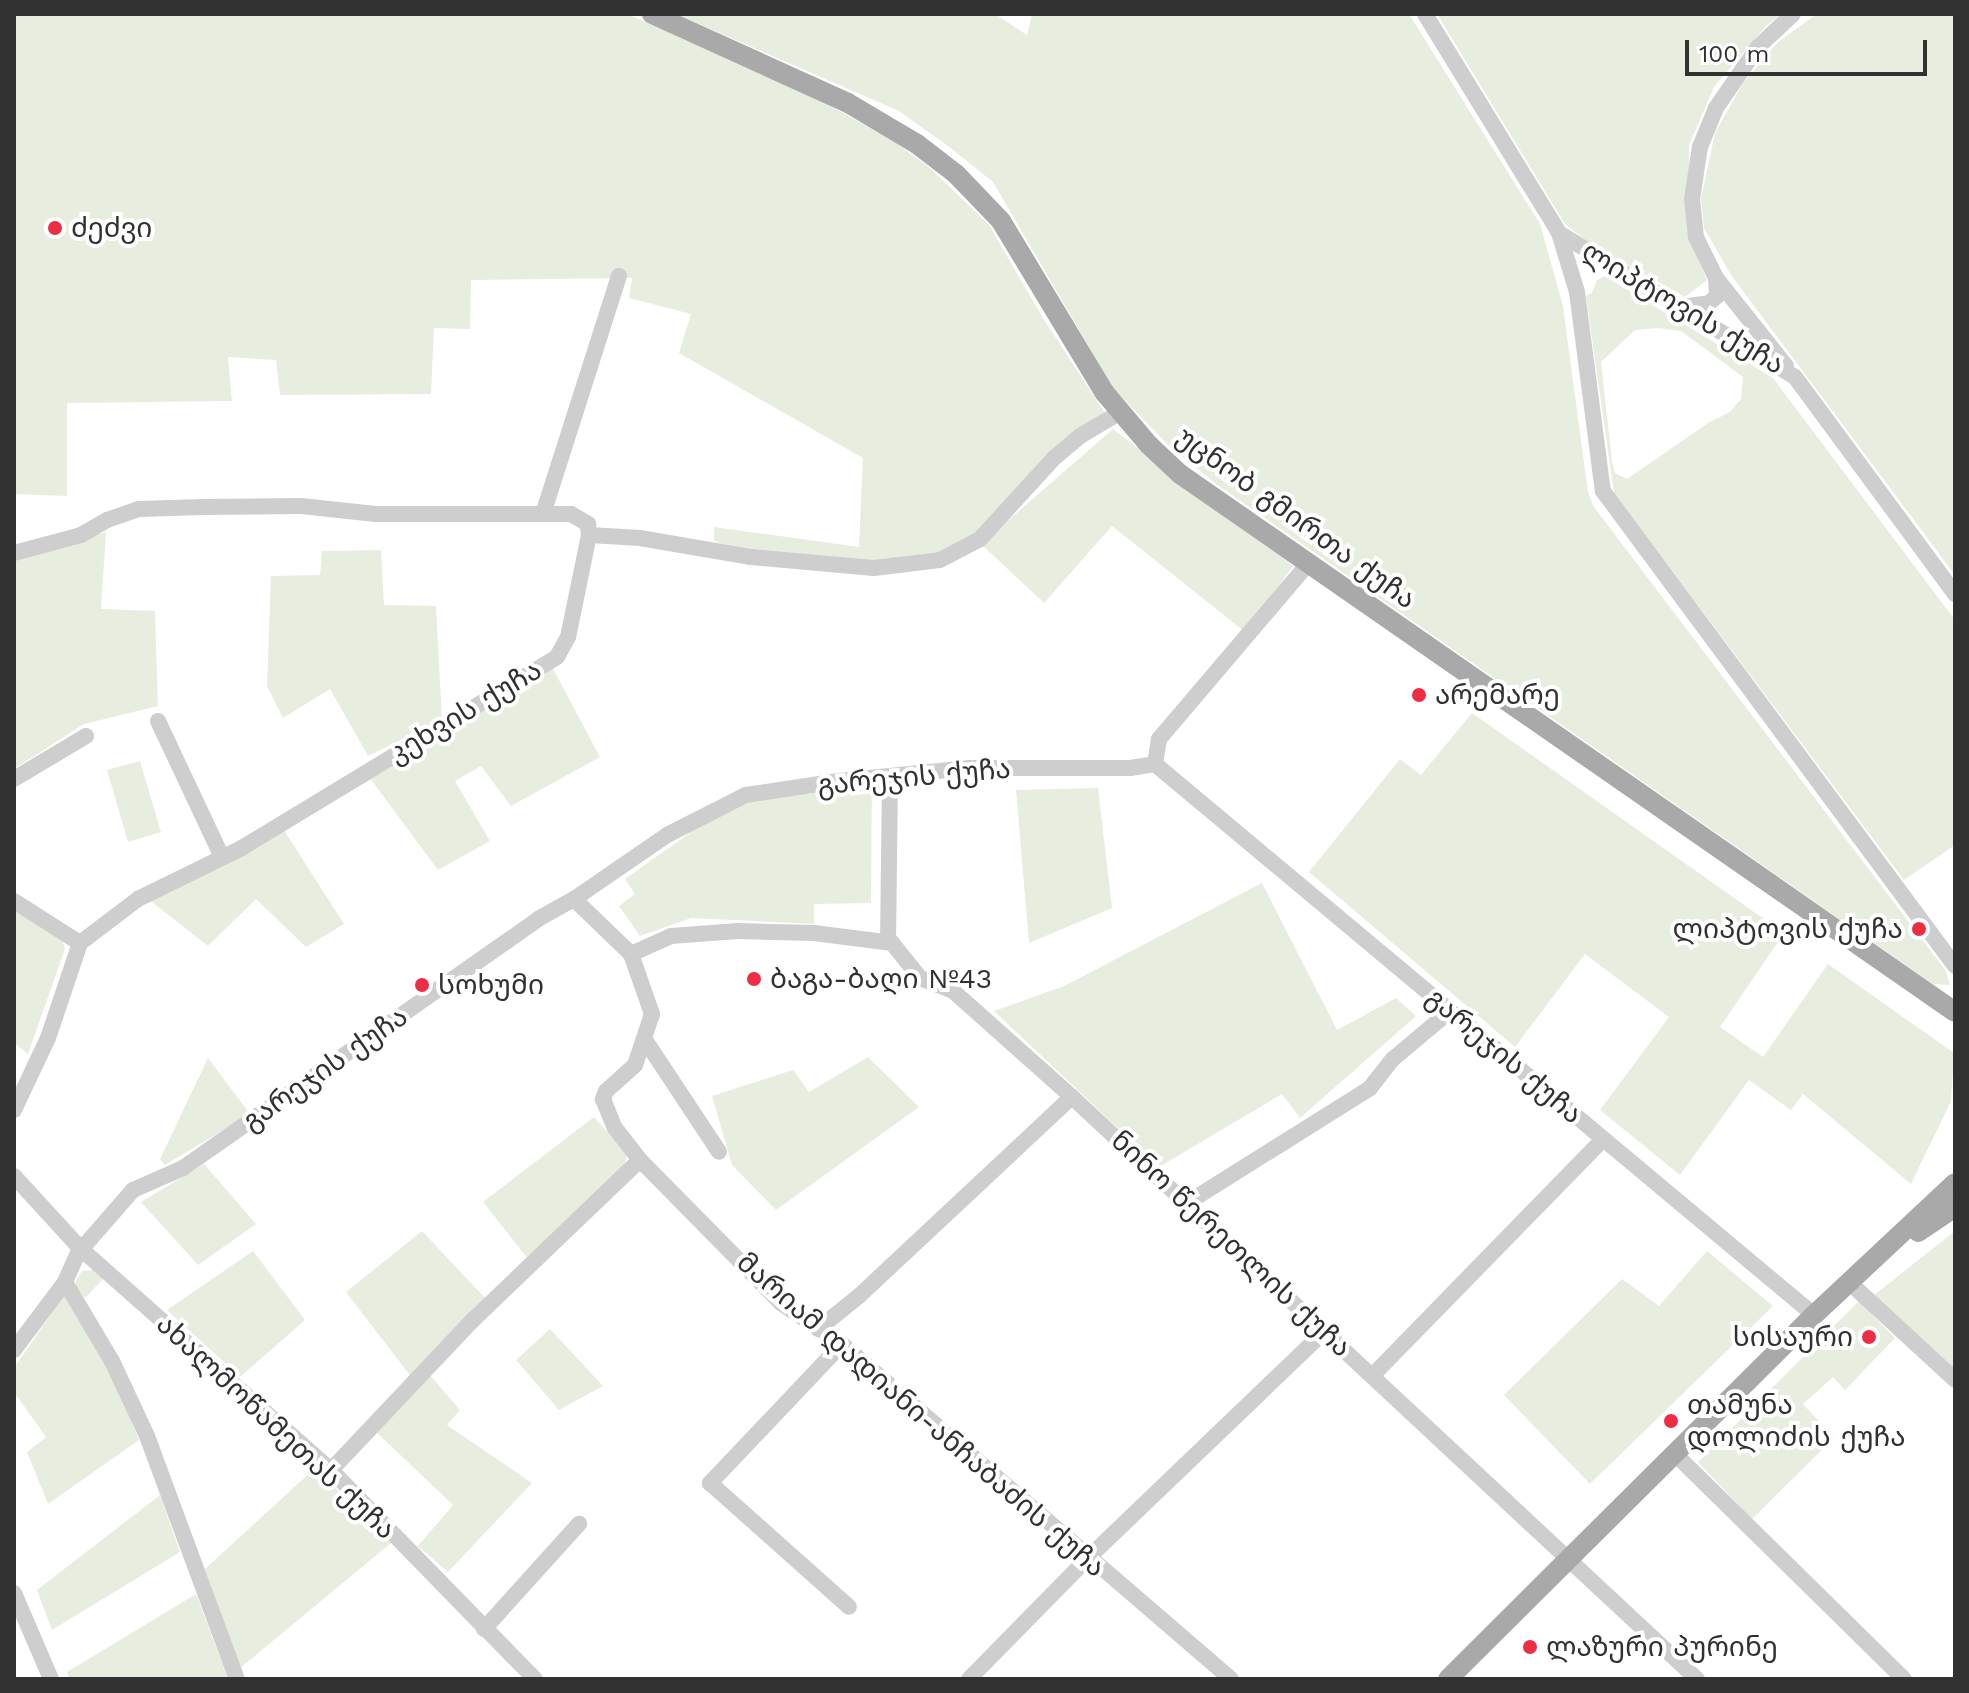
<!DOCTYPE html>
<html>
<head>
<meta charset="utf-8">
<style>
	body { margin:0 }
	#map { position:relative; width:1969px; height:1693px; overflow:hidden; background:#fff; font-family:"Work Sans","Noto Sans Georgian",sans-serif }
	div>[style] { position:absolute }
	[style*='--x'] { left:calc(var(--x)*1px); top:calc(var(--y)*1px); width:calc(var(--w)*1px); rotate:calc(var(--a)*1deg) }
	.green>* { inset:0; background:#e8eedf }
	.minor>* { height:16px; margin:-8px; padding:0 8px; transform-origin:8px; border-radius:8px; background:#cecece }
	.major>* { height:20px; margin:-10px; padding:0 10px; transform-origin:10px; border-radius:10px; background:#a9a9a9 }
	.dots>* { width:22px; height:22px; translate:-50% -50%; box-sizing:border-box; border:4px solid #fff; border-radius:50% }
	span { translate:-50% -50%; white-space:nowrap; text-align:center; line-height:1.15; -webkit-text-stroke:8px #fff; paint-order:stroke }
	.poi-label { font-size:28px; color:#313131 }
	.left { translate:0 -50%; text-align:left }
	.right { translate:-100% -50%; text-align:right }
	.street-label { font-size:28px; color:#313131 }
	.frame { position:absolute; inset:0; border:16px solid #313131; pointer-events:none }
	.scale { position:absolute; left:1685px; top:40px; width:242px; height:36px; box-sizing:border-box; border:4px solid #313131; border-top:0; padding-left:10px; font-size:24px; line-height:28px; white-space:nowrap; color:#313131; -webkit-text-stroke:6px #fff; paint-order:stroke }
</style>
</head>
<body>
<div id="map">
	<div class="green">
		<i style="clip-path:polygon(14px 14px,627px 14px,805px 92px,895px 142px,930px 168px,989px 225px,1043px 318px,1105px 413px,977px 534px,941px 553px,879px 561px,742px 550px,714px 541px,714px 527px,859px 547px,863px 458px,679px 353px,691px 314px,629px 298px,632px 278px,471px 280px,470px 329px,434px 328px,431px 394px,280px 395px,276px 360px,228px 357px,232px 401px,67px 403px,67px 496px,14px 494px)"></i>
		<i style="clip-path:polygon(676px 14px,995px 14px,1027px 35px,1032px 14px,1409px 14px,1540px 224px,1563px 306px,1588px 492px,1594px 507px,1946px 971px,1950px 985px,1933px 984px,1219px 486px,1170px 447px,1113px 388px,993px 182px,952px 149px,899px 111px)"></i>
		<i style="clip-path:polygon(1437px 14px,1781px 14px,1765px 27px,1714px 87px,1689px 145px,1689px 238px,1707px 280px,1685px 297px,1588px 242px,1565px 224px)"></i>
		<i style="clip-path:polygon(1817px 14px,1955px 14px,1955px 575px,1731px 275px,1704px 228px,1701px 198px,1715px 133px,1743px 83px,1778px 42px)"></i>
		<i style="clip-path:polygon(evenodd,1605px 276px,1773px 378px,1955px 620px,1955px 845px,1904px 880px,1614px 493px,1586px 296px,1592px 293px,1597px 280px,1605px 276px,1658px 328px,1681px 331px,1743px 377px,1741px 399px,1730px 412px,1708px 423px,1627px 479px,1615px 473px,1612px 462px,1601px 362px,1635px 330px,1658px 328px)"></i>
		<i style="clip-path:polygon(1113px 429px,1293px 566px,1245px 632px,1112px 526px,1044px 603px,981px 544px)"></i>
		<i style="clip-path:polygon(106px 532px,101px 609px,155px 611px,158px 706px,84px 724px,14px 769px,14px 559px)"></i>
		<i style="clip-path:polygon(381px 550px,384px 605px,436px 606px,442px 720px,368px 756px,330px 689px,283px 718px,267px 686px,271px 576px,320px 575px,322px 551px)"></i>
		<i style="clip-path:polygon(551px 665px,600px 757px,511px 806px,481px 766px,455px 781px,490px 841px,438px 870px,369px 777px)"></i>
		<i style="clip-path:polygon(1472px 713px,1784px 933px,1720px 1027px,1763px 1057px,1828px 964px,1954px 1053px,1951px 1101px,1911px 1184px,1803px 1094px,1791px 1110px,1749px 1080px,1680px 1175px,1600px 1110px,1669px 1017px,1585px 954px,1515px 1047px,1309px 872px,1400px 759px,1421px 775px)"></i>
		<i style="clip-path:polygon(140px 761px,161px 832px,128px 842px,107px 770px)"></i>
		<i style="clip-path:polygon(872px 783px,871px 903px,814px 904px,814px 924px,691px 918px,640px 936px,619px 906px,635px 894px,625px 879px,711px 818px,748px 800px)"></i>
		<i style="clip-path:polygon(1098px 788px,1112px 908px,1029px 943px,1016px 790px)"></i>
		<i style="clip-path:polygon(282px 827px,344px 924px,306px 947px,256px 899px,208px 946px,148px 899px)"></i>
		<i style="clip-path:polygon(1262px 883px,1337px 1030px,1396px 998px,1416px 1016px,1300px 1118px,1282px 1094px,1159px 1167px,994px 1011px,1064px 986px)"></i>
		<i style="clip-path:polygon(14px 909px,62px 940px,65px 949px,28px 1054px,14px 1043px)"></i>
		<i style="clip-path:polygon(868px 1057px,919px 1107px,776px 1210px,732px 1165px,712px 1096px,793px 1070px,809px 1092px)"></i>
		<i style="clip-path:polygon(208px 1058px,250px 1114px,165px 1165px,160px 1159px)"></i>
		<i style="clip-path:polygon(594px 1117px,627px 1154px,625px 1164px,529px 1260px,483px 1202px)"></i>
		<i style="clip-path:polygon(204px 1164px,256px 1224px,198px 1265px,141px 1202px)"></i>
		<i style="clip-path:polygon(422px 1231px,487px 1300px,412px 1378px,346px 1292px)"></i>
		<i style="clip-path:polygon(1955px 1231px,1955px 1369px,1873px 1296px)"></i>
		<i style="clip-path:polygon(253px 1251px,305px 1320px,240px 1377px,167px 1310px)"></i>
		<i style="clip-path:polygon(1707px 1251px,1773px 1306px,1590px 1484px,1504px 1395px,1622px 1279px,1659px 1306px)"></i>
		<i style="clip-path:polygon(94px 1270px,104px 1278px,85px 1298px,76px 1287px,76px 1280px,82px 1271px)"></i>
		<i style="clip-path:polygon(65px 1294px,108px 1363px,139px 1440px,48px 1504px,27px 1452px,46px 1437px,14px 1392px,14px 1368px)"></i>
		<i style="clip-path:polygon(1859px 1301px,1895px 1338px,1845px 1390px,1833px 1377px,1803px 1404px,1834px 1438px,1752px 1519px,1698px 1462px)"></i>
		<i style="clip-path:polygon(550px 1329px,603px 1386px,559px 1410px,516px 1360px)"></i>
		<i style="clip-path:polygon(429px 1374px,460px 1410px,447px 1425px,532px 1483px,448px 1572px,418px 1546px,453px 1505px,374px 1430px)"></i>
		<i style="clip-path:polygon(315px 1468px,391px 1543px,239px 1669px,205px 1569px)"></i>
		<i style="clip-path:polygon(160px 1495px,180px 1552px,52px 1630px,37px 1590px)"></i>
		<i style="clip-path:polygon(196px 1594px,228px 1679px,70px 1679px,67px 1672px)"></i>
	</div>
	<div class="minor">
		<i style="--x:1425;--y:14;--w:257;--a:58.5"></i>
		<i style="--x:1559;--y:233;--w:62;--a:73"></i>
		<i style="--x:1577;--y:292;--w:201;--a:82.6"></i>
		<i style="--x:1603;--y:491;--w:591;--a:53.46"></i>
		<i style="--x:1559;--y:233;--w:276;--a:31.4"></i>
		<i style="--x:1795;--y:377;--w:270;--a:53.6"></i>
		<i style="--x:1682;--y:307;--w:27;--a:-8"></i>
		<i style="--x:1709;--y:303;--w:11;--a:-41"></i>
		<i style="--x:1717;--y:296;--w:18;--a:-93"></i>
		<i style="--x:1786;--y:366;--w:112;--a:-128.5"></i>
		<i style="--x:1716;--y:278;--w:46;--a:-116"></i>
		<i style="--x:1696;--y:237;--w:38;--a:-96"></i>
		<i style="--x:1692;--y:199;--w:53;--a:-81.3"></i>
		<i style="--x:1700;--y:147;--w:42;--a:-67.7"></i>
		<i style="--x:1716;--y:108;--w:74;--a:-55.5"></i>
		<i style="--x:1758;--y:47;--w:48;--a:-43.3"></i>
		<i style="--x:543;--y:514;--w:250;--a:-72.3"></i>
		<i style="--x:589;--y:535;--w:51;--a:3.4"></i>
		<i style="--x:640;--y:538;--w:113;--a:9.7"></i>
		<i style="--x:751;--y:557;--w:123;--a:5.1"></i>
		<i style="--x:874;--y:568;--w:66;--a:-6.9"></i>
		<i style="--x:940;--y:560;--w:45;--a:-27.7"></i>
		<i style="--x:980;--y:539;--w:110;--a:-47.6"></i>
		<i style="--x:1054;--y:458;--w:34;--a:-40"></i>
		<i style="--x:1080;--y:436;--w:45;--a:-30.5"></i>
		<i style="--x:14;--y:553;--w:69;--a:-15"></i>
		<i style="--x:81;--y:535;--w:30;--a:-30"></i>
		<i style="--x:107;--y:520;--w:34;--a:-19"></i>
		<i style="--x:139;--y:509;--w:63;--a:-1.8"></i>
		<i style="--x:202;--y:507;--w:99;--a:-0.6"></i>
		<i style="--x:301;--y:506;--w:75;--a:6.1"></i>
		<i style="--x:376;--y:514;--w:195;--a:0"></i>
		<i style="--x:571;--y:514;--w:20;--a:30"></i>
		<i style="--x:588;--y:524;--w:11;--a:85"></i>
		<i style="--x:589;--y:535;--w:104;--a:101.6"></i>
		<i style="--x:568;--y:637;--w:23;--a:119"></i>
		<i style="--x:557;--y:657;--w:368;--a:148.8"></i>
		<i style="--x:242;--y:848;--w:116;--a:153.9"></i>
		<i style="--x:138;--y:899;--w:73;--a:142.8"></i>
		<i style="--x:80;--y:943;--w:100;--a:108.6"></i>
		<i style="--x:48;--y:1038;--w:80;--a:115.3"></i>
		<i style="--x:158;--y:721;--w:150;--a:64.8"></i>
		<i style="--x:1155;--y:764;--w:25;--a:-81"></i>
		<i style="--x:1159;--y:739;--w:228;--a:-49.6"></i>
		<i style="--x:14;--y:779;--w:84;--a:-30.8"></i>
		<i style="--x:574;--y:899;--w:79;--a:44"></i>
		<i style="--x:631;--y:954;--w:64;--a:70.7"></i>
		<i style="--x:652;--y:1014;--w:54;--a:108.4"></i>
		<i style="--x:635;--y:1065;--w:39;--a:138"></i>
		<i style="--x:606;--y:1091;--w:9;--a:111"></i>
		<i style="--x:603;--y:1099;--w:31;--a:68"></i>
		<i style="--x:615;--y:1128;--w:41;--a:52"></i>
		<i style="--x:640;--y:1160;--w:201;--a:45.4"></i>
		<i style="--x:781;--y:1303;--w:73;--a:33.9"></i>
		<i style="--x:842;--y:1344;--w:513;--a:40.73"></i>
		<i style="--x:14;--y:901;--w:78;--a:32.5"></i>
		<i style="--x:888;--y:942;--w:166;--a:-89.3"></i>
		<i style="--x:631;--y:954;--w:44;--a:-24.2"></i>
		<i style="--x:671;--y:936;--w:67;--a:-4.3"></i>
		<i style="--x:738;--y:931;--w:76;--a:1.5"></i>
		<i style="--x:814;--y:933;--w:79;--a:7.3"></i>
		<i style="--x:892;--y:943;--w:45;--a:51.3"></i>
		<i style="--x:920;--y:978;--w:34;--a:21"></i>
		<i style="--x:952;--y:990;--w:161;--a:41.7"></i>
		<i style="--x:1072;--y:1097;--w:854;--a:42.96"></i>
		<i style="--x:645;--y:1040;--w:134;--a:56.5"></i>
		<i style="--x:14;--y:1176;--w:99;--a:47.5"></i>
		<i style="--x:81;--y:1249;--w:334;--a:41.5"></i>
		<i style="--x:331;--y:1470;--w:292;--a:45.7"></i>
		<i style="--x:1187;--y:1203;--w:216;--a:-32.1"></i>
		<i style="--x:1370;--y:1088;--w:37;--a:-52"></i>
		<i style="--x:1393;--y:1059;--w:75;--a:-40.1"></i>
		<i style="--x:65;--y:1282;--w:92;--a:59.3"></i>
		<i style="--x:112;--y:1361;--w:83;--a:65"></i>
		<i style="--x:147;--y:1436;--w:259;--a:69.7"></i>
		<i style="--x:1850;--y:1283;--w:143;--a:42.7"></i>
		<i style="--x:818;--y:1329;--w:53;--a:-38.8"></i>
		<i style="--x:859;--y:1296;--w:291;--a:-43.1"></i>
		<i style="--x:842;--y:1344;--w:192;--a:133.5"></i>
		<i style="--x:710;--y:1483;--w:186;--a:41.7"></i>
		<i style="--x:14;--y:1350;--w:85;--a:-53.1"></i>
		<i style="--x:65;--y:1282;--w:32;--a:-66"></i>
		<i style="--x:78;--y:1253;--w:84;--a:-48.9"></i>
		<i style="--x:133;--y:1190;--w:55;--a:-23.7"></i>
		<i style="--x:183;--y:1168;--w:434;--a:-35"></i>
		<i style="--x:538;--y:919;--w:41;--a:-29.1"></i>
		<i style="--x:574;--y:899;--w:113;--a:-34.5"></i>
		<i style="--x:667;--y:835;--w:89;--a:-26.9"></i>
		<i style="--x:746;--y:795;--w:94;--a:-8.6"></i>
		<i style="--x:839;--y:781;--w:132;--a:-5.7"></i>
		<i style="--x:970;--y:768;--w:160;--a:0"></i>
		<i style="--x:1130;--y:768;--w:25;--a:-9"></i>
		<i style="--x:1155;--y:764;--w:859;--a:39.9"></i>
		<i style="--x:1373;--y:1375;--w:330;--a:-45.7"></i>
		<i style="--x:1674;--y:1453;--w:322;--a:44.5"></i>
		<i style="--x:331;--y:1470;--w:207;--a:-46.6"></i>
		<i style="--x:473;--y:1320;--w:231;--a:-43.8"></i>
		<i style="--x:14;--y:1593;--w:94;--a:66.7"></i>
		<i style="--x:484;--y:1629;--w:142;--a:-47.9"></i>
		<i style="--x:969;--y:1679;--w:170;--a:-45.5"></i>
		<i style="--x:1088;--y:1558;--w:327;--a:-43.8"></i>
	</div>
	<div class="major">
		<i style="--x:652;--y:14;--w:215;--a:24.4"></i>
		<i style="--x:848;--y:103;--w:80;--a:30.7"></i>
		<i style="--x:917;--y:144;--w:49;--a:37.6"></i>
		<i style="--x:956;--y:174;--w:65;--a:46.2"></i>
		<i style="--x:1001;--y:221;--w:200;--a:58.9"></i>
		<i style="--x:1104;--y:392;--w:70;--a:49.7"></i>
		<i style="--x:1149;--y:445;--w:42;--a:43.1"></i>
		<i style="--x:1180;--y:474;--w:943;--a:34.77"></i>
		<i style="--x:1918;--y:1232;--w:45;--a:-34"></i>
		<i style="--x:1448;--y:1679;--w:516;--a:-44.84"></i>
		<i style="--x:1814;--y:1315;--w:193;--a:-43.1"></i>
	</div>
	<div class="dots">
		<i style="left:55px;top:228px;background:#ee2d44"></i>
		<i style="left:1419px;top:695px;background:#ee2d44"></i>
		<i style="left:1919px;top:929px;background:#ee2d44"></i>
		<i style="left:754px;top:979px;background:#ee2d44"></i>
		<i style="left:422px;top:985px;background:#ee2d44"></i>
		<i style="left:1869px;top:1337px;background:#ee2d44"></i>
		<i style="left:1671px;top:1421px;background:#ee2d44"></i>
		<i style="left:1530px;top:1647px;background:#ee2d44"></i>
	</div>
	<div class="poi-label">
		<span class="left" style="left:71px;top:228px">ძეძვი</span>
		<span class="left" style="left:1435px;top:695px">არემარე</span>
		<span class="right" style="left:1903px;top:929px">ლიპტოვის ქუჩა</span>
		<span class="left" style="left:770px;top:979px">ბაგა-ბაღი №43</span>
		<span class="left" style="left:438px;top:985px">სოხუმი</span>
		<span class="right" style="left:1853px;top:1337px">სისაური</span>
		<span class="left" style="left:1687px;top:1421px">თამუნა<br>დოლიძის ქუჩა</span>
		<span class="left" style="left:1546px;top:1647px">ლაზური პურინე</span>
	</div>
	<div class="street-label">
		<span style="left:1683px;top:308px;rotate:31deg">ლიპტოვის ქუჩა</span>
		<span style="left:1296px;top:518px;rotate:36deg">უცნობ გმირთა ქუჩა</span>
		<span style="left:465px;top:712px;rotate:-31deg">კეხვის ქუჩა</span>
		<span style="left:914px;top:777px;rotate:-5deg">გარეჯის ქუჩა</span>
		<span style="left:1504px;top:1056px;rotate:40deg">გარეჯის ქუჩა</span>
		<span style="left:325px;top:1069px;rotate:-35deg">გარეჯის ქუჩა</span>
		<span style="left:1231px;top:1244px;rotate:43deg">ნინო წერეთლის ქუჩა</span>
		<span style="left:921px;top:1415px;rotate:41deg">მარიამ დადიანი-ანჩაბაძის ქუჩა</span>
		<span style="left:276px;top:1427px;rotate:43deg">ახალმოწამეთას ქუჩა</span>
	</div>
	<div class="frame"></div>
	<div class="scale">100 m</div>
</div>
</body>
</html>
